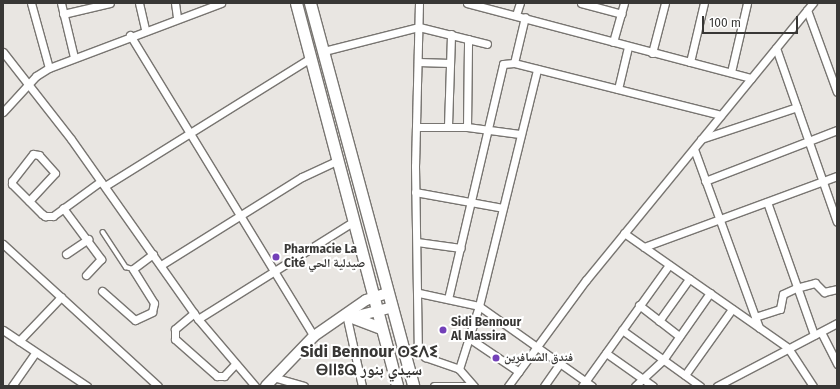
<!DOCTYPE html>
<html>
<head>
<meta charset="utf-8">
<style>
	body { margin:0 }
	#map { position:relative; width:840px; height:389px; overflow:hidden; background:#e9e6e2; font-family:"Fira Sans","Noto Naskh Arabic","Noto Sans Tifinagh",sans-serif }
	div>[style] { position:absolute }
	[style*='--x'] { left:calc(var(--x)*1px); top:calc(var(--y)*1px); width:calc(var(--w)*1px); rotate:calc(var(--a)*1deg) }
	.roads { filter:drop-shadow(1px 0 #787571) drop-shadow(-1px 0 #787571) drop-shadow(0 1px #787571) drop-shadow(0 -1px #787571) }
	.lane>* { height:3.5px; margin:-1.75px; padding:0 1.75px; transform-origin:1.75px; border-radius:1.75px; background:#fff }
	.street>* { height:7px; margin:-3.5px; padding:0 3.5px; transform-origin:3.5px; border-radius:3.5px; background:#fff }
	.secondary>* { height:10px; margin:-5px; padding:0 5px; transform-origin:5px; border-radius:5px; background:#fff }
	.primary>* { height:11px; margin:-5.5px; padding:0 5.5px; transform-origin:5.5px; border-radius:5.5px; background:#fff }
	.dots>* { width:11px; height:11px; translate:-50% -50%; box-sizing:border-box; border:2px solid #fff; border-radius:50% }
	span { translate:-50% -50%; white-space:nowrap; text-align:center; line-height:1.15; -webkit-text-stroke:4px #fff; paint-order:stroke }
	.poi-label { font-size:12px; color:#383735; font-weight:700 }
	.left { translate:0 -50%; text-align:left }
	.district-label { font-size:16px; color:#383735; font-weight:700 }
	.frame { position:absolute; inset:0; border:4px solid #383735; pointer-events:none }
	.scale { position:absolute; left:702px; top:16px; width:96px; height:18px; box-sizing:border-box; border:2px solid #383735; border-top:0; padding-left:5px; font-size:12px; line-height:14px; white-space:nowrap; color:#383735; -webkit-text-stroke:3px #fff; paint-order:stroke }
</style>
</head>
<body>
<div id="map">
	<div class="roads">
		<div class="lane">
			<i style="--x:103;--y:232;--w:42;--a:56.7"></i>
			<i style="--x:126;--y:267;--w:7;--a:16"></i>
		</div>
		<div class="street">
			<i style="--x:31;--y:3;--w:67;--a:74.5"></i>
			<i style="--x:61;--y:3;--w:56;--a:76.5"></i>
			<i style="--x:139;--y:3;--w:27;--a:77"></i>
			<i style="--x:175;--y:3;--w:14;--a:82"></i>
			<i style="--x:419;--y:3;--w:163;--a:91.4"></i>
			<i style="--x:415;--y:166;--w:183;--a:89.1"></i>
			<i style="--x:418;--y:349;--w:11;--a:49"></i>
			<i style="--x:425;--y:357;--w:36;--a:19"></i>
			<i style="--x:459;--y:369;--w:23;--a:49"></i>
			<i style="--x:467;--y:3;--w:294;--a:14.8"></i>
			<i style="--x:581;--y:3;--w:42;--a:15"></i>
			<i style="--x:807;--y:10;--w:87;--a:69.9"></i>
			<i style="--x:63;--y:14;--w:48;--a:-13.2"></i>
			<i style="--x:516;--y:15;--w:13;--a:-72"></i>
			<i style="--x:130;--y:35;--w:353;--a:58.6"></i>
			<i style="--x:613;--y:42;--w:41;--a:-74.2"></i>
			<i style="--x:776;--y:48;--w:184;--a:70.7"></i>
			<i style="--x:324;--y:51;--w:98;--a:-14.2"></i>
			<i style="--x:419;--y:27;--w:70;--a:14"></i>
			<i style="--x:3;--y:52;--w:110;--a:52"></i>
			<i style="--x:71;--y:139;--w:220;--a:54.8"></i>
			<i style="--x:198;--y:319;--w:88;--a:49.6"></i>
			<i style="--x:652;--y:53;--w:52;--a:-75.4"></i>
			<i style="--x:418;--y:62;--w:32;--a:2"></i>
			<i style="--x:690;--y:62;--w:61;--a:-76.7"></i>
			<i style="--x:514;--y:63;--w:47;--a:-76.6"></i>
			<i style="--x:731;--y:72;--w:71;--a:-76.9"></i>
			<i style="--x:618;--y:89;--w:43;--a:-76.6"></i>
			<i style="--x:3;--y:112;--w:49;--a:-47.5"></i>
			<i style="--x:36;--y:76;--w:15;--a:-32"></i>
			<i style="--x:49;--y:68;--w:184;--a:-20.7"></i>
			<i style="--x:448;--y:126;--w:92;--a:-88.1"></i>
			<i style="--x:418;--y:127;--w:49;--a:0"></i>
			<i style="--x:467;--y:127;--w:53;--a:7.5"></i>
			<i style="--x:467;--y:127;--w:88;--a:-89.3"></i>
			<i style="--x:701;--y:139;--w:101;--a:-18.4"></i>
			<i style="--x:694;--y:149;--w:190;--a:70"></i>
			<i style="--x:705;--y:181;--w:142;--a:-21.1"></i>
			<i style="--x:105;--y:186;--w:243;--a:-31.9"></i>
			<i style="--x:415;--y:192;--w:89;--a:10.3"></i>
			<i style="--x:29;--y:201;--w:38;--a:-47"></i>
			<i style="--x:55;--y:173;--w:24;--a:-132"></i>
			<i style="--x:39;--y:155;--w:6;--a:-171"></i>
			<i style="--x:33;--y:154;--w:34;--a:128"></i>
			<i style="--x:12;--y:181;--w:3;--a:90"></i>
			<i style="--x:12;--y:184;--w:42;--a:45"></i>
			<i style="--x:42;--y:214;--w:4;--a:34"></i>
			<i style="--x:45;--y:216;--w:8;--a:0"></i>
			<i style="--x:53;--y:216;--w:59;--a:-36.1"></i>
			<i style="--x:767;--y:202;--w:141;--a:70.5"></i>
			<i style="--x:63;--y:208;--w:64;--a:53.3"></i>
			<i style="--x:101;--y:259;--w:22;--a:133"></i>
			<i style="--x:624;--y:233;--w:200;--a:35"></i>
			<i style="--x:788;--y:348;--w:45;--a:56.7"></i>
			<i style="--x:417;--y:242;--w:44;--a:7.8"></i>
			<i style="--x:3;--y:244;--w:210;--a:42.5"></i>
			<i style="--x:644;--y:247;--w:206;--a:-20.2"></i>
			<i style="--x:66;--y:254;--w:27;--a:-34"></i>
			<i style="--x:161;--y:265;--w:166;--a:-32"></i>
			<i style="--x:302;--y:177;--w:40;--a:-25"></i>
			<i style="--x:102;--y:291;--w:44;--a:41.3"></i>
			<i style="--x:135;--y:320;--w:19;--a:-25"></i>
			<i style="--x:152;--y:312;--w:9;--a:-77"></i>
			<i style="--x:154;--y:303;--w:40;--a:-122"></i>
			<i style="--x:133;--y:269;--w:25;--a:-37"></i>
			<i style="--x:419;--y:293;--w:61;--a:12.2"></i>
			<i style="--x:479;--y:306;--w:138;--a:35.3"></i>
			<i style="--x:448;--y:299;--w:241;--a:-76.8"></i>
			<i style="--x:503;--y:64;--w:11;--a:-5"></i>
			<i style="--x:514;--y:63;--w:213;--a:14.1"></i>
			<i style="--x:639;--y:305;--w:51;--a:37.8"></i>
			<i style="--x:194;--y:313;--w:25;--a:140"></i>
			<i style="--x:175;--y:329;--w:10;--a:90"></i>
			<i style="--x:175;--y:339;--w:56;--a:41.4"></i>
			<i style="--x:217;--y:376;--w:7;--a:0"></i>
			<i style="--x:224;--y:376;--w:16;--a:-47"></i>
			<i style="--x:346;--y:314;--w:74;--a:77.5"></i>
			<i style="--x:755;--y:317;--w:26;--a:-18"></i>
			<i style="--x:780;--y:309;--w:15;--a:-79"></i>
			<i style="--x:783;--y:294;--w:14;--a:-25"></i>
			<i style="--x:796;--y:288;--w:20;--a:-15"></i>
			<i style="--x:815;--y:283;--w:13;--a:45"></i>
			<i style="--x:824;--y:292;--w:13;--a:-13"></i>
			<i style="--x:198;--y:319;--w:184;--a:-32.1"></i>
			<i style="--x:659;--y:321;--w:52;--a:-54.5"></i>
			<i style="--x:3;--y:330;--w:101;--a:33.7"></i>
			<i style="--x:622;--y:330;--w:96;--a:35.7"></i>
			<i style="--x:821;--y:332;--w:36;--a:63"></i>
			<i style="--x:469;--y:338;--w:60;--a:34.2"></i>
			<i style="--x:19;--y:341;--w:61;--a:-46.3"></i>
			<i style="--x:606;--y:353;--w:57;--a:35.1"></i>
			<i style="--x:459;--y:369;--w:66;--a:-72.4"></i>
			<i style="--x:479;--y:306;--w:244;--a:-76.2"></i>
			<i style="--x:685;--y:375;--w:81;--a:-54.5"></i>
			<i style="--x:273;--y:377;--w:32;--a:16"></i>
			<i style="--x:12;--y:386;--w:40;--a:-55.1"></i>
			<i style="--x:434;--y:386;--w:39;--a:0"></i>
			<i style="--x:508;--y:386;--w:132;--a:-53.7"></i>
			<i style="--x:586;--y:280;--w:358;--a:-50.7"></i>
			<i style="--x:544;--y:386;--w:28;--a:-55"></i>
			<i style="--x:582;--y:386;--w:149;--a:-54.3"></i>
			<i style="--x:635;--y:386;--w:38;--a:-43"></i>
			<i style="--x:663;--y:360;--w:82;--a:-55"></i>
			<i style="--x:717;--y:386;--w:136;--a:-27.7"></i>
		</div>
		<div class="secondary">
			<i style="--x:349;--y:318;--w:41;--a:-14"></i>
			<i style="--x:266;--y:386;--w:69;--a:-46.2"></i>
			<i style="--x:314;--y:336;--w:63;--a:-34.7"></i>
			<i style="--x:366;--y:300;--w:20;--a:-18"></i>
		</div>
		<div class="primary">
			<i style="--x:296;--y:3;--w:396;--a:75.2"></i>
			<i style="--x:310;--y:3;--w:397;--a:74.9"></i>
			<i style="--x:352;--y:317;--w:31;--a:21"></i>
		</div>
	</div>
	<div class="dots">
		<i style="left:276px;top:257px;background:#7340b8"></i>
		<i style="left:443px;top:330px;background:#7340b8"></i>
		<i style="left:496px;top:358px;background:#7340b8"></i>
	</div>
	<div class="poi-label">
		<span class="left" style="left:284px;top:257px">Pharmacie La<br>Cité صيدلية الحي</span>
		<span class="left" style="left:451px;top:330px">Sidi Bennour<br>Al Massira</span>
		<span class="left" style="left:504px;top:358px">فندق المسافرين</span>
	</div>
	<div class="district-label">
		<span style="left:369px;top:361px">Sidi Bennour ⵙⵉⴷⵉ<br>ⴱⵏⵏⵓⵕ سيدي بنور</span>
	</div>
	<div class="frame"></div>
	<div class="scale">100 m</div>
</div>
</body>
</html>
